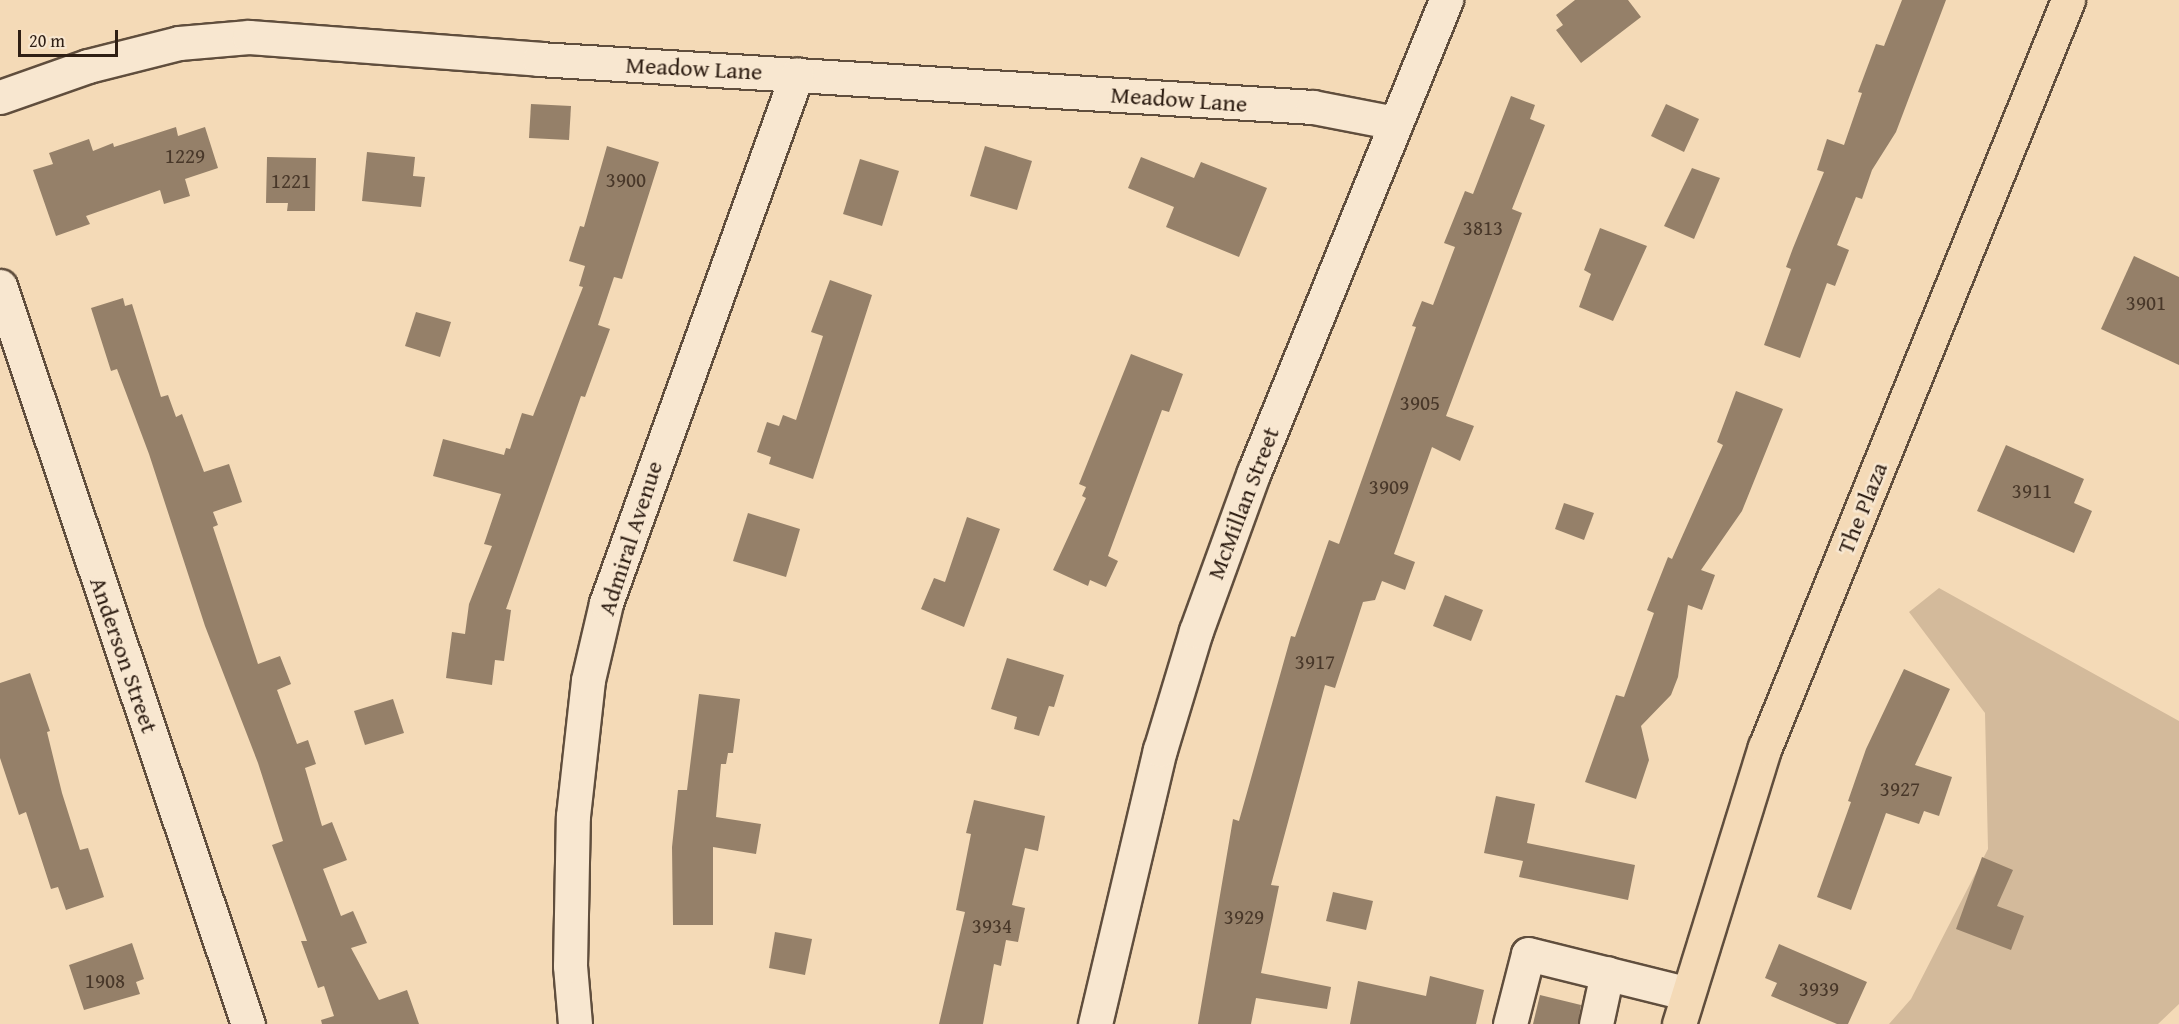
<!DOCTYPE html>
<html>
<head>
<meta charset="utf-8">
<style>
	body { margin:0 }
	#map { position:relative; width:2179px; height:1024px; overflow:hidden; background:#f4dab7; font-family:"Gentium Book Plus",serif }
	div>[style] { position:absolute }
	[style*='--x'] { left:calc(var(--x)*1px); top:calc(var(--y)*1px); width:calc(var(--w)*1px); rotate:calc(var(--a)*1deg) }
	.green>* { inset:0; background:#d3ba9b }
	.building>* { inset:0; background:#958069 }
	.roads { filter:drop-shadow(2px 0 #604e3d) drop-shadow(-2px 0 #604e3d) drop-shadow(0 2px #604e3d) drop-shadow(0 -2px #604e3d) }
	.minor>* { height:33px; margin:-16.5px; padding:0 16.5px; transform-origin:16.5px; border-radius:16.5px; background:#f8e7d0 }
	.major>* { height:33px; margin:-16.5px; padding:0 16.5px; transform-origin:16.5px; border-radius:16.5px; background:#f4dab7 }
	span { translate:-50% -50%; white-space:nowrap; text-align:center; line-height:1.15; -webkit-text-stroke:5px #f8e7d0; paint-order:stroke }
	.number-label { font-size:21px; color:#483729 }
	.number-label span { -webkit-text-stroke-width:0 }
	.street-label { font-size:24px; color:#2f1f14 }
	.scale { position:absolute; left:18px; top:30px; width:100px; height:27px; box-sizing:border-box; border:3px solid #2f1f14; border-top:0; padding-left:8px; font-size:18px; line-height:21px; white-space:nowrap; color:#2f1f14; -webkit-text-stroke:4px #f8e7d0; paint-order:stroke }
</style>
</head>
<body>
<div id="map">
	<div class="green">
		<i style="clip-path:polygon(1939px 588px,2179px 721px,2179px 1004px,2158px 1024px,1889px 1024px,1911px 999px,1988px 849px,1985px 713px,1909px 612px)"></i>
	</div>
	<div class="building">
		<i style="clip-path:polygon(1575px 0,1628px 0,1641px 17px,1581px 63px,1556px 30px,1563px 25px,1556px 15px)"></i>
		<i style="clip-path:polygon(1902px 0,1946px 0,1896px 132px,1872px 170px,1862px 199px,1856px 197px,1837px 245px,1849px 250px,1835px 286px,1827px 283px,1800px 358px,1764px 345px,1791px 269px,1786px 267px,1793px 248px,1824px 172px,1817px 170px,1827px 139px,1844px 145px,1862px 93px,1858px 92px,1876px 44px,1884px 46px)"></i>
		<i style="clip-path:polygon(1511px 96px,1535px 105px,1530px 119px,1545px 125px,1512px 209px,1522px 213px,1446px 416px,1474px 426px,1460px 461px,1432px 447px,1394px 554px,1415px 562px,1405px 590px,1382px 581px,1375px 600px,1363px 602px,1335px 688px,1325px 685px,1271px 885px,1279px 886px,1261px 973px,1331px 987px,1327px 1009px,1256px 998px,1251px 1024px,1198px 1024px,1233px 819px,1239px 821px,1291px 636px,1295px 637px,1329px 540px,1339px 544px,1416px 327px,1412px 326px,1422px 301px,1433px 305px,1455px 247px,1444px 243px,1465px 191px,1473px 194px)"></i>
		<i style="clip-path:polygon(531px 104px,571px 106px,569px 140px,529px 138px)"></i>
		<i style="clip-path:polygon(1666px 104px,1699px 119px,1684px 152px,1651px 136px)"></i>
		<i style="clip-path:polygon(176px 127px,178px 136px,205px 127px,218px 168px,185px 179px,190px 196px,164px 204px,160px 190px,86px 216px,90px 224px,56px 236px,33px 170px,53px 164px,49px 153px,89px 139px,93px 151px,113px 143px,114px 147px)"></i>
		<i style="clip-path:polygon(607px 146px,659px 162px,622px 279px,614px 277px,598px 325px,610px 329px,585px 397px,581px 396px,506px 609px,511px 610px,504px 661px,495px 660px,492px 685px,446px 678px,452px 632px,465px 634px,469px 604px,492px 546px,484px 544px,501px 494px,433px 476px,443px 439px,504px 455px,506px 448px,510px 449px,522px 413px,533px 416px,583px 287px,579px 286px,585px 266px,569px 261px,580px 226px,584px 227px)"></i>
		<i style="clip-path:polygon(985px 146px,1032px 161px,1017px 210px,970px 196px)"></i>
		<i style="clip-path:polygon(367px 152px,415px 157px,413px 176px,425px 177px,421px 207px,362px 201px)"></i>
		<i style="clip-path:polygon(267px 157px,316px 158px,315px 211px,287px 211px,288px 203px,266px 203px)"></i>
		<i style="clip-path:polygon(1141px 157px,1194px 178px,1201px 162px,1267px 188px,1239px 257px,1166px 227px,1174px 207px,1128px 188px)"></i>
		<i style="clip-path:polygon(860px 159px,899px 171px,882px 226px,843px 214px)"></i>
		<i style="clip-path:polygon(1692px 168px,1720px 178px,1694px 239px,1664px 226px)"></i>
		<i style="clip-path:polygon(1600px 228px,1647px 246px,1613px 321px,1579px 307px,1591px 274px,1584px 270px)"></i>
		<i style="clip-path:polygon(2134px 256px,2179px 277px,2179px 365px,2101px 329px)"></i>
		<i style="clip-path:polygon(830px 280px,872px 295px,813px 479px,769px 464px,771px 457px,757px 452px,767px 422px,779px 426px,783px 415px,796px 420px,823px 336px,811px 332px)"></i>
		<i style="clip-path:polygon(123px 298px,125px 306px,132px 304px,161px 397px,168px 395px,176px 417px,182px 414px,204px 472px,229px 464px,242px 502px,213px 512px,218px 525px,213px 527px,258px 664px,280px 656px,291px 684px,277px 690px,297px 744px,308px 740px,316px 764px,305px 768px,322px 826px,332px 822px,347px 860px,323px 869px,341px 916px,353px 911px,367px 943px,351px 948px,379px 1000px,407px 990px,419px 1024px,322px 1024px,321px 1020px,334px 1016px,324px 986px,318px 988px,301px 941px,307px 941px,272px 845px,283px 841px,258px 763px,205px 626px,149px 454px,117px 369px,111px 371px,91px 308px)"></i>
		<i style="clip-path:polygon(416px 312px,451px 322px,440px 357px,405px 346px)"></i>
		<i style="clip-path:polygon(1131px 354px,1183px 374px,1169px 412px,1162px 410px,1108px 556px,1118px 561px,1106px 587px,1090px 580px,1088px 586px,1053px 570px,1086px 498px,1082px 496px,1086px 487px,1079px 484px)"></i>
		<i style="clip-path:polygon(1736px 391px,1783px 409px,1742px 511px,1701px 570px,1715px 575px,1702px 610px,1688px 605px,1678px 677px,1671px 695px,1641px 726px,1649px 760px,1636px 799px,1585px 782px,1616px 695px,1624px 697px,1654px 613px,1647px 610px,1668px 557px,1672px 559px,1723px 445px,1717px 442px)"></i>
		<i style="clip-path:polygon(2006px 445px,2084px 479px,2074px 503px,2092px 511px,2074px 553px,1977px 511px)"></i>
		<i style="clip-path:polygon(1564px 503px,1594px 513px,1584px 540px,1555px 529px)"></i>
		<i style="clip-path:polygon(748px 513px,800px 529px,786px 577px,733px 561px)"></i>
		<i style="clip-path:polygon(967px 517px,1000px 529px,964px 627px,921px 609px,934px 578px,945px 582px)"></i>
		<i style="clip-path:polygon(1445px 595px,1483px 610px,1471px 641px,1433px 626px)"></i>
		<i style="clip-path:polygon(1007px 658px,1064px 675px,1054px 707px,1049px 706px,1039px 736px,1014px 729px,1017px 717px,991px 709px)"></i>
		<i style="clip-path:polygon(1904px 669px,1950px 689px,1915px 765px,1952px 777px,1939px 816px,1924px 811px,1919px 824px,1886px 813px,1851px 910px,1817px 897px,1851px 802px,1848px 801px,1866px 749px)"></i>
		<i style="clip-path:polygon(30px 673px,50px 731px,47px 732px,62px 793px,80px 850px,88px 848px,104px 897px,66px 910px,58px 887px,51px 889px,26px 812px,19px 815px,0 758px,0 683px)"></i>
		<i style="clip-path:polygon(699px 694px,740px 699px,733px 753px,728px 753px,726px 764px,721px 764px,716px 817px,761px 824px,756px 854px,713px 847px,713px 925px,673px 925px,672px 847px,678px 790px,687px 790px)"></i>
		<i style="clip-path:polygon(393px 699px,404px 733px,365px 745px,354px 711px)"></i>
		<i style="clip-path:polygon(1496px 796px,1535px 804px,1527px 843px,1635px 865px,1628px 900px,1519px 877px,1523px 861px,1484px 853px)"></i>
		<i style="clip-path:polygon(974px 800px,1045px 816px,1038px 851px,1025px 848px,1012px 905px,1025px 908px,1018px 942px,1006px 940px,1001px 966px,994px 964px,983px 1024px,939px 1024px,965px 912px,956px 910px,971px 834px,966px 833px)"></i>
		<i style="clip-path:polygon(1982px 857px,2013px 870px,1997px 906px,2024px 916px,2011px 950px,1956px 929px)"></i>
		<i style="clip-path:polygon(1333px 892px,1373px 901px,1366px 930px,1326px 921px)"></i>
		<i style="clip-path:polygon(775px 932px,812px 939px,805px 975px,769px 968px)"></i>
		<i style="clip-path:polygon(132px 943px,144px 979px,136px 982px,140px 994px,84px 1010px,69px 965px)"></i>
		<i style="clip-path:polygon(1779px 944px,1867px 982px,1848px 1024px,1837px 1024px,1771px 996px,1777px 983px,1765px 978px)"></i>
		<i style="clip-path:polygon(1430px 976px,1484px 990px,1476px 1024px,1350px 1024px,1358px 981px,1426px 996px)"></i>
		<i style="clip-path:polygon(1540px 995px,1581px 1005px,1578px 1024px,1533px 1024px)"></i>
	</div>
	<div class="roads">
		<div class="minor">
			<i style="--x:0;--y:97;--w:93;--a:-19.4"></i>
			<i style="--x:88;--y:66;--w:94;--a:-14.2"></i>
			<i style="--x:179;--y:43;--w:70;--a:-4.9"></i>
			<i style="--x:249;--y:37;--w:291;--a:4.3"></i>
			<i style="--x:539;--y:59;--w:775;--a:3.55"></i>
			<i style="--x:1313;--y:107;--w:84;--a:11"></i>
			<i style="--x:0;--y:286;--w:779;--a:71.43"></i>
			<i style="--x:575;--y:1024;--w:58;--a:-94.9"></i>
			<i style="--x:570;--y:966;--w:150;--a:-88.9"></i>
			<i style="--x:573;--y:816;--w:137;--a:-83.7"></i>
			<i style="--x:588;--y:680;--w:79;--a:-76.8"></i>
			<i style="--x:606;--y:603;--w:562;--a:-70.15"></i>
			<i style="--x:1095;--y:1024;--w:282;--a:-76.7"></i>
			<i style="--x:1160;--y:750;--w:124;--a:-73.2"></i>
			<i style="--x:1196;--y:631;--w:169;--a:-70"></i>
			<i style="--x:1254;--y:472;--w:510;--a:-67.86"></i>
			<i style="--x:1510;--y:1024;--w:72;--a:-75.6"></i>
			<i style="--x:1528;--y:954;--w:163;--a:13.9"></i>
			<i style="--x:1596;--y:1024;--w:52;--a:-77.8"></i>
		</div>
		<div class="major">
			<i style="--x:1679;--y:1024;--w:290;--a:-72.8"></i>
			<i style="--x:1765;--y:747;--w:806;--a:-67.92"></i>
		</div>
	</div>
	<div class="number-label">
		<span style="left:185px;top:156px">1229</span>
		<span style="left:626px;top:180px">3900</span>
		<span style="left:291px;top:181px">1221</span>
		<span style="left:1483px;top:228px">3813</span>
		<span style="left:2146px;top:303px">3901</span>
		<span style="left:1420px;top:403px">3905</span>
		<span style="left:1389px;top:487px">3909</span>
		<span style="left:2032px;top:491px">3911</span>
		<span style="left:1315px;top:662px">3917</span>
		<span style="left:1900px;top:789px">3927</span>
		<span style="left:1244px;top:917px">3929</span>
		<span style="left:992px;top:926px">3934</span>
		<span style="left:105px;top:981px">1908</span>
		<span style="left:1819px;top:989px">3939</span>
	</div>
	<div class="street-label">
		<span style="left:694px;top:68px;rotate:3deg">Meadow Lane</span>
		<span style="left:1179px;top:99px;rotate:4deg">Meadow Lane</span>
		<span style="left:1243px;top:503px;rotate:-69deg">McMillan Street</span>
		<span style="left:1862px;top:508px;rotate:-68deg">The Plaza</span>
		<span style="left:630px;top:538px;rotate:-72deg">Admiral Avenue</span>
		<span style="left:124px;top:655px;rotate:71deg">Anderson Street</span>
	</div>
	<div class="scale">20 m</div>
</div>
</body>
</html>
